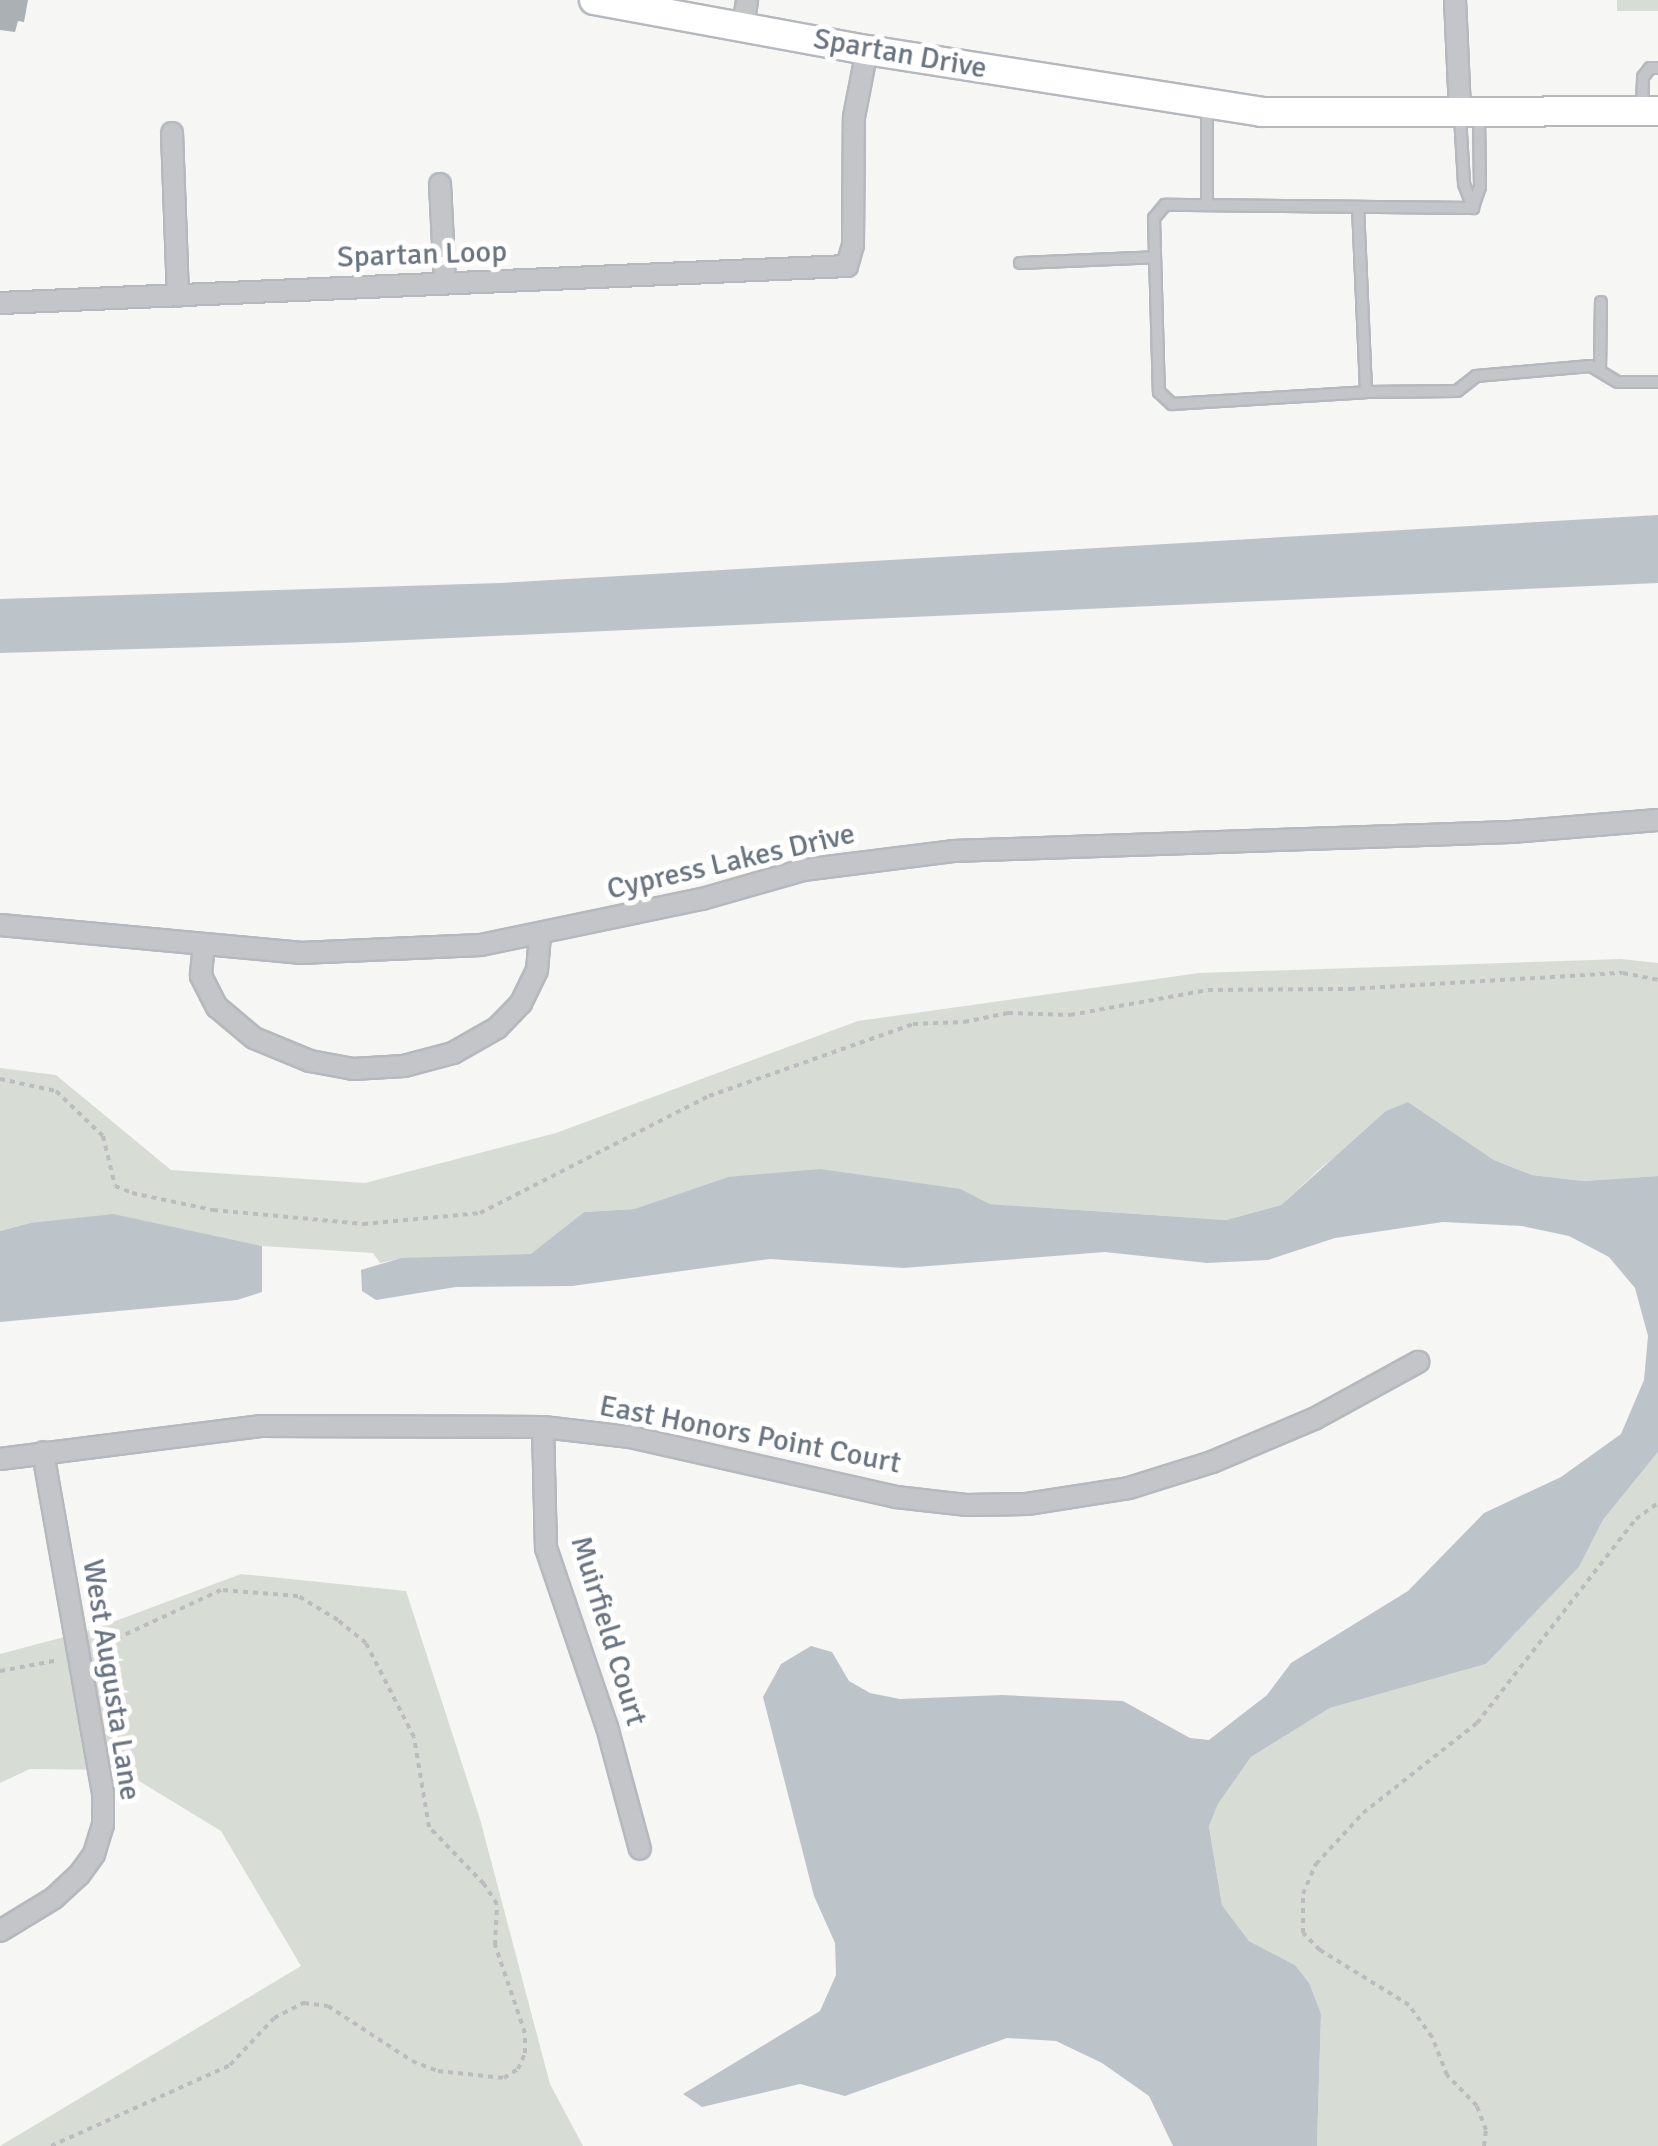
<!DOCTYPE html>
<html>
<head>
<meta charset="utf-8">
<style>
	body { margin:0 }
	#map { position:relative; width:1658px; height:2146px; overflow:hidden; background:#f6f6f4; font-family:Signika,sans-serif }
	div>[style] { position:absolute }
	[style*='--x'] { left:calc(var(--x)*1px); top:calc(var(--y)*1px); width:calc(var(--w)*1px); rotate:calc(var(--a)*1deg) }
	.green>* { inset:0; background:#d7ddd5 }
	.water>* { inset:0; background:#bdc4c9 }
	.building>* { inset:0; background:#abb0b5 }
	.path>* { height:4px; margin-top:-2px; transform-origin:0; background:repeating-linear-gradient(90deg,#babcbe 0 5px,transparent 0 10px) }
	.roads { filter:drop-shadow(2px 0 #b5b9bd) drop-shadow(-2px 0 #b5b9bd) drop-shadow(0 2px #b5b9bd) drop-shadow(0 -2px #b5b9bd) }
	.lane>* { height:10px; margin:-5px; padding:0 5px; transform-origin:5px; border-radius:5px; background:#c3c5c8 }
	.street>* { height:20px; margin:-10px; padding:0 10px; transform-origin:10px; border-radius:10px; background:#c3c5c8 }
	.secondary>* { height:28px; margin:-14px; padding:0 14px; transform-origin:14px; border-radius:14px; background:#fff }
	span { translate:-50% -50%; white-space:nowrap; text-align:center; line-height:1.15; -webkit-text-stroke:10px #fff; paint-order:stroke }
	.street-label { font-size:30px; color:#697481 }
</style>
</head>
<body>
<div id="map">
	<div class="green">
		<i style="clip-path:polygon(1617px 0,1658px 0,1658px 11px,1617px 11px)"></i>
		<i style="clip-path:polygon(1621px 959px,1658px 963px,1658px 1176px,1583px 1181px,1532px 1175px,1494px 1160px,1408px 1102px,1323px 1166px,1281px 1205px,1226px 1220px,990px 1204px,961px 1189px,728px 1177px,634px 1209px,584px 1212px,532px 1254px,512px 1258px,402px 1258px,380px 1263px,373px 1253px,262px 1246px,207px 1236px,30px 1223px,0 1231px,0 1068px,56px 1075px,171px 1170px,365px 1183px,556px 1133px,858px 1021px,1199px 973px)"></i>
		<i style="clip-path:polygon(1658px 1452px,1658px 2146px,1317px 2146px,1321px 2014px,1295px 1965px,1249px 1941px,1222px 1905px,1209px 1825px,1218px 1804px,1251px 1757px,1330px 1708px,1486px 1664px,1579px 1567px,1603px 1520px)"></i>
		<i style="clip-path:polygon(241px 1574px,406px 1591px,480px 1819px,550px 2084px,583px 2146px,0 2146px,301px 1966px,221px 1831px,121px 1770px,30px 1769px,0 1783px,0 1654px,94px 1629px)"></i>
	</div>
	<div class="water">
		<i style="clip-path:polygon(1658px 515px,1658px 583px,341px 643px,0 653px,0 599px,500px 583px)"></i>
		<i style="clip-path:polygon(1408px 1102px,1494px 1160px,1532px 1175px,1583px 1181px,1658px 1176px,1658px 1452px,1603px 1520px,1579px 1567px,1486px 1664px,1330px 1708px,1251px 1757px,1218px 1804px,1209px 1826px,1222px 1905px,1249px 1941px,1295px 1965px,1309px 1983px,1321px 2014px,1317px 2146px,1173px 2146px,1149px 2096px,1102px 2063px,1056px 2041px,1007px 2038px,845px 2096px,800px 2084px,702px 2107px,683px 2094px,820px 2011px,836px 1975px,835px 1943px,814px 1896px,763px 1697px,781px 1664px,811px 1646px,832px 1652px,849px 1681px,870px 1693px,900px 1699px,1002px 1695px,1123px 1701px,1190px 1738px,1209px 1740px,1267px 1695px,1291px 1663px,1408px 1591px,1484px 1513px,1561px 1477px,1621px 1434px,1644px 1380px,1648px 1336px,1635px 1288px,1609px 1257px,1569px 1236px,1522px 1226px,1443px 1222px,1335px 1238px,1268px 1260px,1207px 1263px,1105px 1252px,903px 1268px,770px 1259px,572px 1286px,456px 1287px,376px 1300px,362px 1291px,361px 1270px,401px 1258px,531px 1254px,584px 1212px,634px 1209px,728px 1177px,820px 1169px,961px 1189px,990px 1204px,1226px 1220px,1281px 1205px,1386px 1111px)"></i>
		<i style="clip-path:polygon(113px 1214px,262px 1246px,262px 1292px,237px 1300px,0 1322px,0 1231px,30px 1223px)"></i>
	</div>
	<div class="building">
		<i style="clip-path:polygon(0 0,28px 0,24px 22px,18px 21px,15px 32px,0 30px)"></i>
	</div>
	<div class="path">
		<i style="--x:0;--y:1079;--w:57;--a:12.1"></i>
		<i style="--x:56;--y:1091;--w:65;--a:43.8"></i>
		<i style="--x:103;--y:1136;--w:51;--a:76.5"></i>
		<i style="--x:115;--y:1186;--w:18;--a:22"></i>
		<i style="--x:132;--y:1193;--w:83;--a:11.9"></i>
		<i style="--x:213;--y:1210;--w:151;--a:5.3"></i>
		<i style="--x:363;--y:1224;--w:118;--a:-5.4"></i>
		<i style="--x:480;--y:1213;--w:257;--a:-27.1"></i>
		<i style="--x:709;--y:1096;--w:216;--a:-19.4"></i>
		<i style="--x:913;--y:1024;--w:51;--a:-2.2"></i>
		<i style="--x:964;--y:1022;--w:45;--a:-11.6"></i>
		<i style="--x:1008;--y:1013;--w:62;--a:1.8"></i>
		<i style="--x:1070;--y:1015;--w:140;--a:-10.3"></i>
		<i style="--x:1208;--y:990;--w:142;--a:-0.4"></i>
		<i style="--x:1350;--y:989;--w:273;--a:-3.4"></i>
		<i style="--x:1623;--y:973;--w:36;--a:11"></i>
		<i style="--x:0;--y:1671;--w:60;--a:-10.6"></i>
		<i style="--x:51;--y:2146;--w:196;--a:-24.3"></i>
		<i style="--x:230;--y:2065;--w:64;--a:-46.9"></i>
		<i style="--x:274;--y:2018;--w:34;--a:-27"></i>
		<i style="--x:304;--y:2003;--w:24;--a:7"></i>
		<i style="--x:328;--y:2006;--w:100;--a:33.2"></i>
		<i style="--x:412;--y:2061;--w:28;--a:21"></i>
		<i style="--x:438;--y:2071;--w:66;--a:6.1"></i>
		<i style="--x:504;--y:2078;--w:17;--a:-33"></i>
		<i style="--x:518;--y:2069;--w:17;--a:-66"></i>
		<i style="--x:525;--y:2053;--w:20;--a:-90"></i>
		<i style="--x:525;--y:2033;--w:93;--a:-108.8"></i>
		<i style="--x:495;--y:1945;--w:41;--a:-87.2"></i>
		<i style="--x:497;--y:1904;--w:24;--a:-123"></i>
		<i style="--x:484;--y:1884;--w:79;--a:-134"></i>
		<i style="--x:429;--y:1827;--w:91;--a:-99.5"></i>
		<i style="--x:414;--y:1737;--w:106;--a:-117.1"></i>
		<i style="--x:366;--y:1643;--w:36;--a:-141"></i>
		<i style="--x:338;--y:1620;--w:47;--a:-149"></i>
		<i style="--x:298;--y:1596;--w:77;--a:-175.5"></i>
		<i style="--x:221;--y:1590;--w:138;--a:155.1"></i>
		<i style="--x:1484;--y:2146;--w:16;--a:-83"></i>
		<i style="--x:1486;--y:2130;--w:26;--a:-111"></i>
		<i style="--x:1477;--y:2106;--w:43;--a:-134.1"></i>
		<i style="--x:1447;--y:2075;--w:41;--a:-111.5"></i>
		<i style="--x:1432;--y:2037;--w:39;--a:-126"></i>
		<i style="--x:1409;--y:2005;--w:105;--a:-148.3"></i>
		<i style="--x:1320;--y:1950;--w:24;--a:-135"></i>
		<i style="--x:1303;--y:1933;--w:39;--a:-90"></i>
		<i style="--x:1303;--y:1894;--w:33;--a:-67"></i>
		<i style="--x:1316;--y:1864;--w:69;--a:-47.3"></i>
		<i style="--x:1363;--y:1813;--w:145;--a:-38.3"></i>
		<i style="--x:1477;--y:1723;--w:259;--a:-52.1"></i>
		<i style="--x:1636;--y:1519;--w:27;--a:-36"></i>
	</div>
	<div class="roads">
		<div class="lane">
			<i style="--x:1207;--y:107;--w:98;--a:90"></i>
			<i style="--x:1642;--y:107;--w:30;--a:-88"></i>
			<i style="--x:1643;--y:77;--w:11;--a:-52"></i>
			<i style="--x:1650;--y:68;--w:8;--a:0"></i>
			<i style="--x:1460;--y:116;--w:68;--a:86.6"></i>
			<i style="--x:1464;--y:184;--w:26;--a:69"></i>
			<i style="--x:1358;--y:207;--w:185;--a:87.5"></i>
			<i style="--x:1473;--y:207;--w:21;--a:-71"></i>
			<i style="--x:1480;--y:187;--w:72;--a:-90.8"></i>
			<i style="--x:1473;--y:208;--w:308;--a:-179.4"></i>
			<i style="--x:1165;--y:205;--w:17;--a:130"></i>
			<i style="--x:1154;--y:218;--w:174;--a:88.4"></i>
			<i style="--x:1159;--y:392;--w:18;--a:43"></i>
			<i style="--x:1172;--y:404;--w:194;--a:-3.5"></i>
			<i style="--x:1366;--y:392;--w:91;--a:-0.6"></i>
			<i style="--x:1457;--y:391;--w:24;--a:-38"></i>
			<i style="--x:1476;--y:376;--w:115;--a:-5"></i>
			<i style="--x:1591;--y:366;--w:31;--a:31"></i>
			<i style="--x:1618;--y:382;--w:40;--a:0"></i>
			<i style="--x:1020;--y:263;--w:135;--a:-2.5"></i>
			<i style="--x:1600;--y:371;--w:69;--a:-89.2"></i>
		</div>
		<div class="street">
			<i style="--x:1455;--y:0;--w:111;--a:87.4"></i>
			<i style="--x:743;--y:26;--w:26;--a:-81"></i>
			<i style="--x:172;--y:133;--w:163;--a:87.9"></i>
			<i style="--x:440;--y:184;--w:99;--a:87.1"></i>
			<i style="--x:0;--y:303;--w:848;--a:-2.5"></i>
			<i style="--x:847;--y:266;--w:22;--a:-74"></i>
			<i style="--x:853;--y:245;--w:128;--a:-89.6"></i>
			<i style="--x:854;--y:117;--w:68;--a:-79"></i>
			<i style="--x:0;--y:925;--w:301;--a:5.3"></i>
			<i style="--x:300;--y:953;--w:181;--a:-2.5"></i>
			<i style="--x:481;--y:945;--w:226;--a:-11.8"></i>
			<i style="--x:702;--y:899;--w:105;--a:-16"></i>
			<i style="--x:803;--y:870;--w:151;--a:-7.2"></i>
			<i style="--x:953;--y:851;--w:558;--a:-1.95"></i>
			<i style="--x:1511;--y:832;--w:147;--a:-4.7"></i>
			<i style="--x:204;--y:945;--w:31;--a:96"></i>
			<i style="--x:201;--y:976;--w:35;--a:63"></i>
			<i style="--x:217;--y:1007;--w:48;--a:40"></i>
			<i style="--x:254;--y:1038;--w:61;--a:22.3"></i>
			<i style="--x:310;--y:1061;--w:44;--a:10.5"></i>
			<i style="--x:353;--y:1069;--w:51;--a:-3.4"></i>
			<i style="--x:404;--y:1066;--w:51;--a:-14.9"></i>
			<i style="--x:453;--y:1053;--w:51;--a:-29.6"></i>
			<i style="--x:497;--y:1028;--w:35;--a:-46"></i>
			<i style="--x:521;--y:1003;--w:37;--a:-64"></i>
			<i style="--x:537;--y:970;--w:34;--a:-85"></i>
			<i style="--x:543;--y:1427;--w:121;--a:88.6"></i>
			<i style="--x:546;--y:1548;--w:189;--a:71.2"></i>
			<i style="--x:607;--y:1727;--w:126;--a:74.9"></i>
			<i style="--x:0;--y:1459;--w:262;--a:-7.2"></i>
			<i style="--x:260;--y:1426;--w:283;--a:0.2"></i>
			<i style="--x:543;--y:1427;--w:88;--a:6.6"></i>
			<i style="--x:630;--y:1437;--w:273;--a:12.7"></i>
			<i style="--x:896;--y:1497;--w:70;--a:6.5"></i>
			<i style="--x:966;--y:1505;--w:61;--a:-0.9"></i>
			<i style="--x:1027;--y:1504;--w:103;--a:-8.9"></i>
			<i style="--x:1129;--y:1488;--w:87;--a:-17.4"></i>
			<i style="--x:1212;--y:1462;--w:111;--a:-22.9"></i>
			<i style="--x:1314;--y:1419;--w:119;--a:-28.7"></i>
			<i style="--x:0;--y:1931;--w:63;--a:-31.4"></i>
			<i style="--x:54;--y:1898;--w:34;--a:-43"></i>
			<i style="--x:79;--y:1875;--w:26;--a:-54"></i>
			<i style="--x:94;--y:1854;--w:30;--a:-73"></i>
			<i style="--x:103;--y:1825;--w:32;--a:-90"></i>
			<i style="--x:103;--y:1793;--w:346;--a:-100"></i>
		</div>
		<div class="secondary">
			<i style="--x:594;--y:0;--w:278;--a:10.4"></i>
			<i style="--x:867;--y:50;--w:399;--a:8.9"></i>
			<i style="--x:1261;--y:112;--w:397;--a:-0.1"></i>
		</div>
	</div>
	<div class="street-label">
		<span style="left:900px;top:54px;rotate:10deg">Spartan Drive</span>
		<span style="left:422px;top:255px;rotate:-2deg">Spartan Loop</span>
		<span style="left:731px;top:862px;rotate:-13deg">Cypress Lakes Drive</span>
		<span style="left:750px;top:1435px;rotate:11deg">East Honors Point Court</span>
		<span style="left:608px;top:1631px;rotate:73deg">Muirfield Court</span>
		<span style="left:111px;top:1680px;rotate:81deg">West Augusta Lane</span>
	</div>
</div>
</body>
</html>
